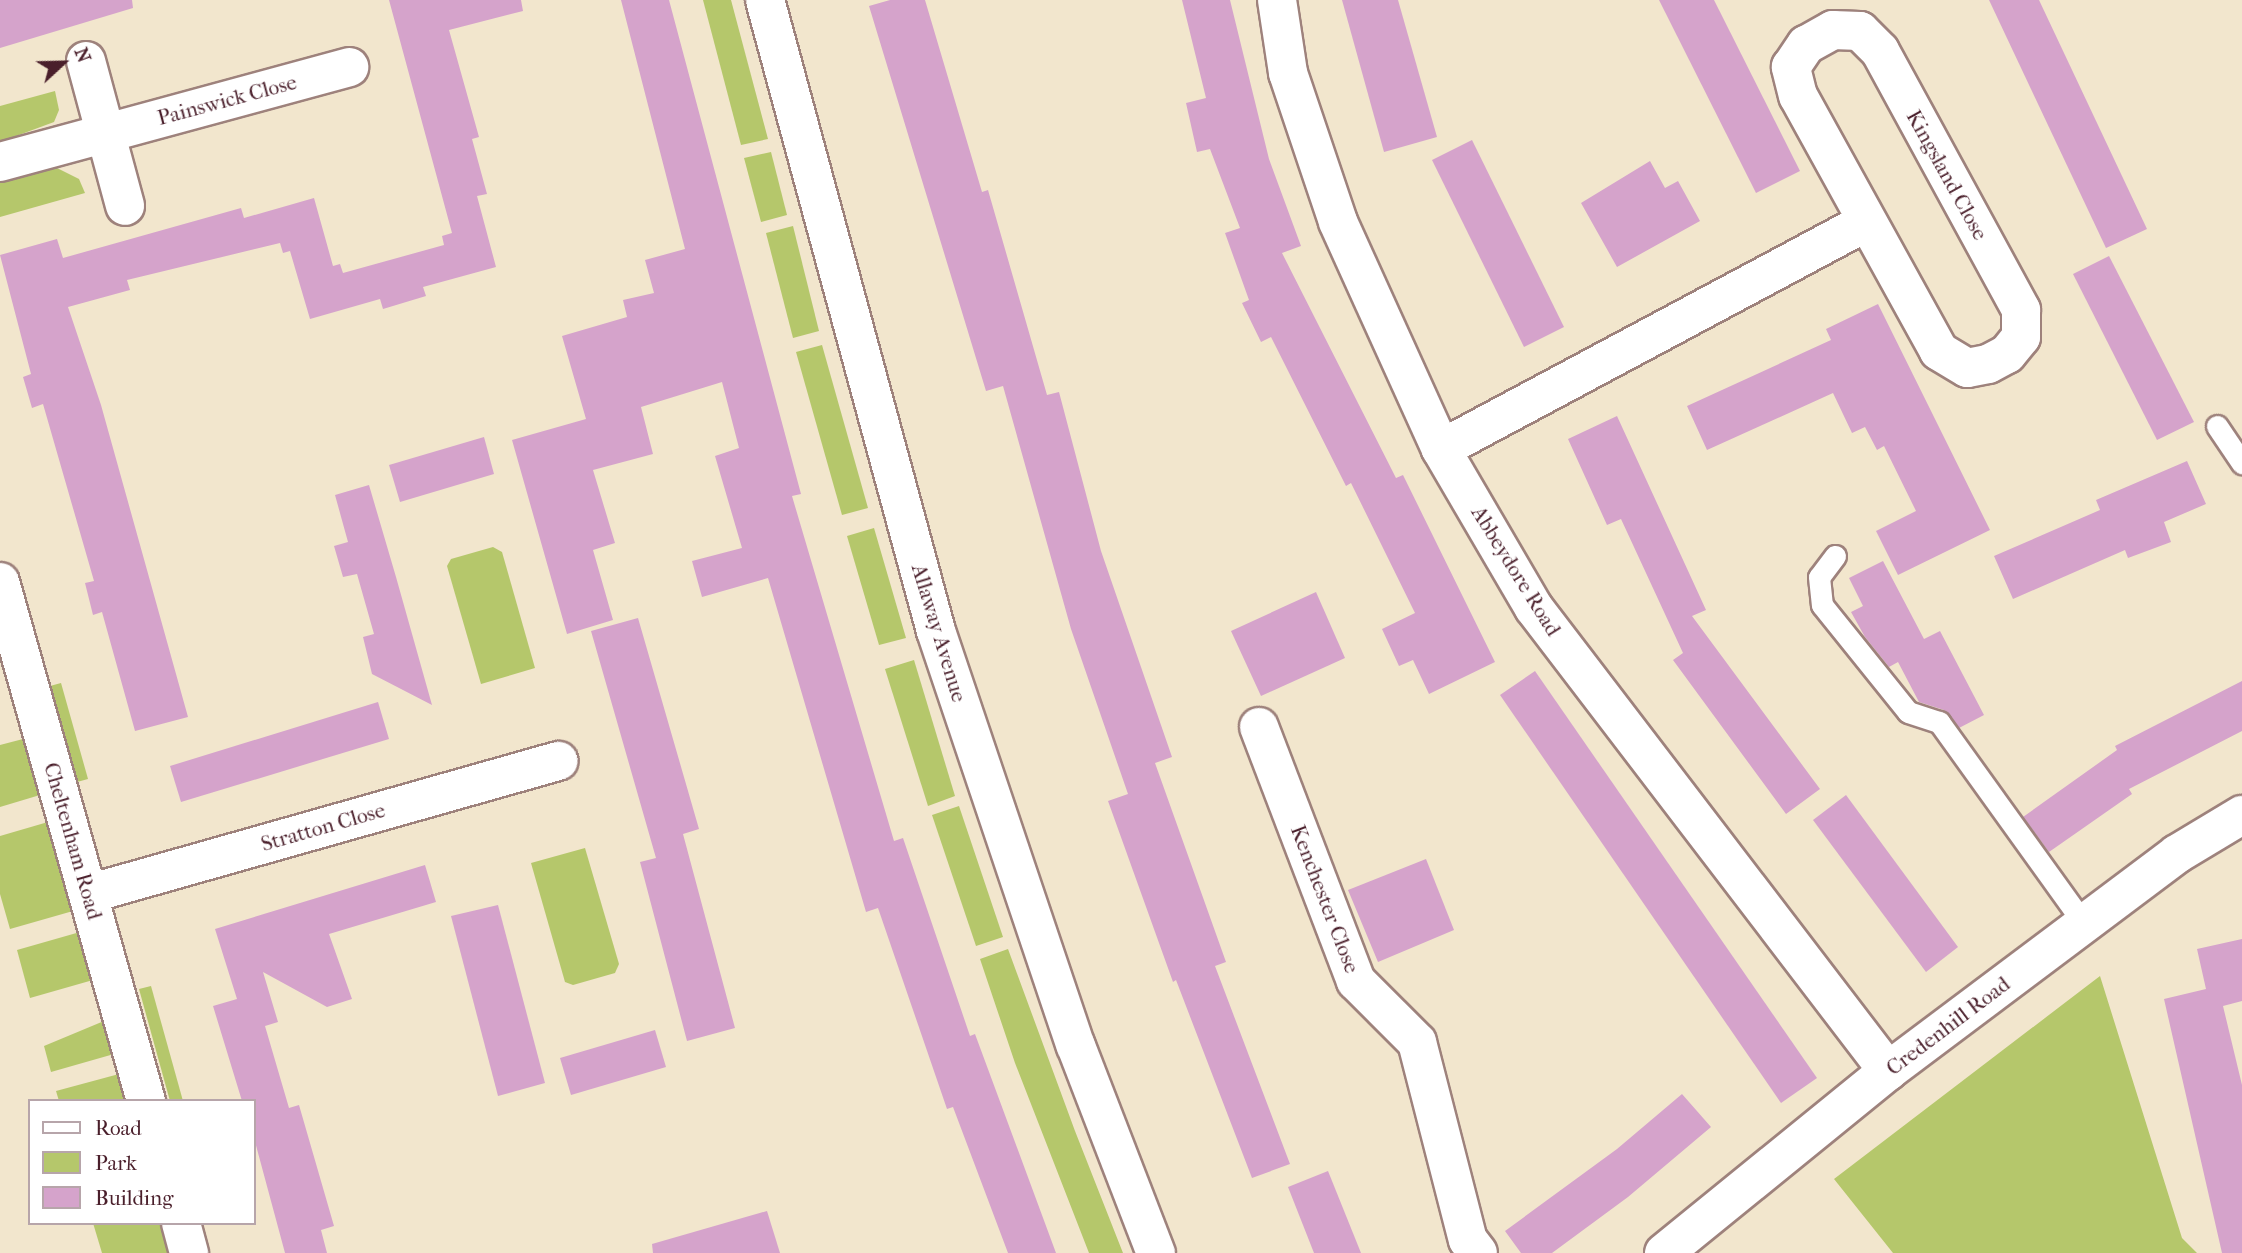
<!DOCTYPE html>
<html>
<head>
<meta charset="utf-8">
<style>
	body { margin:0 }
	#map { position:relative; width:2242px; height:1253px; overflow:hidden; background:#f2e6cd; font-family:"IM FELL French Canon",serif }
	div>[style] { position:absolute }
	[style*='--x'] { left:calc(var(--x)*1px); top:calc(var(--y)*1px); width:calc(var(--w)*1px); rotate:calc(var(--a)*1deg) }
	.green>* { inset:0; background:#b5c76b }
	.building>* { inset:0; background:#d5a3cb }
	.roads { filter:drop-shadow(2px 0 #9e827c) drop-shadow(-2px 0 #9e827c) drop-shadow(0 2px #9e827c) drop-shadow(0 -2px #9e827c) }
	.service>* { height:21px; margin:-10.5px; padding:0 10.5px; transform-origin:10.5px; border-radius:10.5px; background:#fff }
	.minor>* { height:38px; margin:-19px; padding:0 19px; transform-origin:19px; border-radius:19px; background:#fff }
	.tertiary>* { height:38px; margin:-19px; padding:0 19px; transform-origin:19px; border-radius:19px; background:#fff }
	span { translate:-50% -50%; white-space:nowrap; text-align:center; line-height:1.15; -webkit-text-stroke:5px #fff; paint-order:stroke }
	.street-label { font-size:21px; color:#4a1f2b }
	.legend { position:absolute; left:28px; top:1099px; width:228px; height:126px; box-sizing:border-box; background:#fff; border:2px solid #b7a5aa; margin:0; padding:9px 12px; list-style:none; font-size:21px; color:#4a1f2b }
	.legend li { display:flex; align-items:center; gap:14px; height:35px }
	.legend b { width:35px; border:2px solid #b7a5aa }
	.north { position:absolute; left:28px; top:28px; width:70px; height:70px; -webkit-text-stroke:5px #fff; paint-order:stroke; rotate:68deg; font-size:19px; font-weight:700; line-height:28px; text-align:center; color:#4a1f2b }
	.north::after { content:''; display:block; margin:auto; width:24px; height:32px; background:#4a1f2b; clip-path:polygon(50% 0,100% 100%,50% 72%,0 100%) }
</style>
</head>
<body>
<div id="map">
	<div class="green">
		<i style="clip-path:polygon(703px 0,731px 0,768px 139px,741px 145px)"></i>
		<i style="clip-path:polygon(55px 91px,59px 110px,54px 122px,0 142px,0 106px)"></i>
		<i style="clip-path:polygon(771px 152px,787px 215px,761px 222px,744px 158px)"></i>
		<i style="clip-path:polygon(55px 167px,79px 179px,85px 193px,0 217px,0 183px)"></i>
		<i style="clip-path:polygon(793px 226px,819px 331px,793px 338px,766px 233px)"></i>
		<i style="clip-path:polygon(822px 345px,868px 508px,842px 515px,796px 352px)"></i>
		<i style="clip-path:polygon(874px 528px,906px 638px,879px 645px,847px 536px)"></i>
		<i style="clip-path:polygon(493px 547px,502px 552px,535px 668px,481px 684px,447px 566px,451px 559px)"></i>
		<i style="clip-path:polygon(914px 660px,955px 796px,928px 806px,885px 669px)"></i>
		<i style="clip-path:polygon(61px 683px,88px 779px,77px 782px,50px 686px)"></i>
		<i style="clip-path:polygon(23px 739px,40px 795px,0 807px,0 745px)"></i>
		<i style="clip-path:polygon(959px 806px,1003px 937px,976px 946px,932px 815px)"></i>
		<i style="clip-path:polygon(48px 822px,73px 911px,10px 929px,0 894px,0 836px)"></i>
		<i style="clip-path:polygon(585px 848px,619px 964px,615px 973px,573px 985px,565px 982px,531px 863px)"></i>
		<i style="clip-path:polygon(80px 932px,93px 980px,30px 998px,17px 950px)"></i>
		<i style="clip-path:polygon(1008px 949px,1075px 1131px,1123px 1253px,1089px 1253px,1015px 1063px,980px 959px)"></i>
		<i style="clip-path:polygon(2100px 976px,2182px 1238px,2197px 1253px,1893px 1253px,1834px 1179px)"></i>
		<i style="clip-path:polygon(151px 986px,183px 1101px,170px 1101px,139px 989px)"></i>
		<i style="clip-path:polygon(104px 1021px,114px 1054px,51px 1072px,44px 1046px)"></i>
		<i style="clip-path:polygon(119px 1074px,127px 1101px,59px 1101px,56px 1091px)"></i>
		<i style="clip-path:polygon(93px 1223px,162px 1223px,170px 1253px,102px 1253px)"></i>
	</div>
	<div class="building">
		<i style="clip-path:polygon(0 0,132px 0,133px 8px,0 48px)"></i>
		<i style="clip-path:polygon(389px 0,521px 0,523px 11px,449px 30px,479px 137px,472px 139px,487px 194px,477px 196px,496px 267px,423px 287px,426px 296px,383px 309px,380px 299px,310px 319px,290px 251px,283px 253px,280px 243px,127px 280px,130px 290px,68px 307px,101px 405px,188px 717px,135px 731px,102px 612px,93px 615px,85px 583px,94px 581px,43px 404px,32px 408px,23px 377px,31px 374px,0 255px,57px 239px,63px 258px,241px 208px,244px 218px,314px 198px,333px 266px,340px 264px,343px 273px,444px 245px,442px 236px,452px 233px)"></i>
		<i style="clip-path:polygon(621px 0,669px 0,801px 494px,792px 496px,894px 841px,903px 838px,970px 1036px,975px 1034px,1056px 1253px,1008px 1253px,953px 1107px,947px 1109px,878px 908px,866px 912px,768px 578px,702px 597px,692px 561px,742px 548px,715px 456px,739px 448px,722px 382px,641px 407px,653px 454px,593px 470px,615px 543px,593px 550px,613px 620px,567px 634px,512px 440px,586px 419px,562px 336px,627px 317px,623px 300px,654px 293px,645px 260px,685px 249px)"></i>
		<i style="clip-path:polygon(890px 0,925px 0,982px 192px,988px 190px,1047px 395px,1059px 392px,1101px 551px,1172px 757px,1155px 763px,1226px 962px,1215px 966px,1290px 1164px,1252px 1178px,1176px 980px,1173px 982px,1108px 801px,1128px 794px,1071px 629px,1003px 386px,986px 391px,869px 6px)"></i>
		<i style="clip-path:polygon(1182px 0,1230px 0,1269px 159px,1301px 246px,1282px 253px,1396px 478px,1403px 475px,1495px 662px,1429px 694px,1413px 660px,1399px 666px,1382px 629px,1415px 613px,1351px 483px,1346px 486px,1271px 337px,1261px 342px,1242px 303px,1249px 300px,1225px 233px,1240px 228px,1210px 149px,1197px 152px,1186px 103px,1206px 98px)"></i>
		<i style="clip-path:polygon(1342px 0,1398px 0,1437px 137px,1384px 152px)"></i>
		<i style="clip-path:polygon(1659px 0,1714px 0,1800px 171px,1756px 193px)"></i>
		<i style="clip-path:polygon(1989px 0,2039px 0,2147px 229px,2106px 248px)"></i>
		<i style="clip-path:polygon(1472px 140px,1564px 327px,1524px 347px,1432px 160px)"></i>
		<i style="clip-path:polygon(1650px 161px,1665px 188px,1678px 181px,1700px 221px,1617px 267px,1581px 203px)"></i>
		<i style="clip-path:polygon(2109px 256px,2194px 422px,2157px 440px,2073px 274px)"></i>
		<i style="clip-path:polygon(1878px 304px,1990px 530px,1898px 575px,1876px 531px,1916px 511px,1884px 446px,1877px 450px,1865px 427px,1852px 433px,1833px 393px,1707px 450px,1687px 406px,1831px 340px,1826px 329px)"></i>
		<i style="clip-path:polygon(1617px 416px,1706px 610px,1692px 616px,1820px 789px,1786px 814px,1673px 660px,1683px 653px,1621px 519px,1607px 525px,1568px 439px)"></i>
		<i style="clip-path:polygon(484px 437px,494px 474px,400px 502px,389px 465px)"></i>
		<i style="clip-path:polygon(2187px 461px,2206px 504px,2164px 522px,2171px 542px,2128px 558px,2125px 550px,2013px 599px,1994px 556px,2100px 510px,2096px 500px)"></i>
		<i style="clip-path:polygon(369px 485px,396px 577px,432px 705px,372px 674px,363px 637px,374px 634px,357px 574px,343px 577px,334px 546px,348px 542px,335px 495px)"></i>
		<i style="clip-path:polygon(1883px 561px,1924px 639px,1940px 631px,1984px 715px,1959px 728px,1944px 710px,1919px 702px,1898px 662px,1889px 667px,1865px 637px,1851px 612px,1863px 606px,1849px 578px)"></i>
		<i style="clip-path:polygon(1316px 592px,1345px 658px,1261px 696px,1231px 631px)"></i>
		<i style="clip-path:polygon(638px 618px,699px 829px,683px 834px,735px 1028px,687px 1041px,640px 862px,656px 858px,591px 631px)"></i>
		<i style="clip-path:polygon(1535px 671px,1817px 1078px,1781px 1103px,1500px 695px)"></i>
		<i style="clip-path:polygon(2242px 681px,2242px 731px,2129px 789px,2132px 794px,2049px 852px,2023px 817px,2117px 750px,2115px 746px)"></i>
		<i style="clip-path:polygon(378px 702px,389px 739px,181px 802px,170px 766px)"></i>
		<i style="clip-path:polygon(1846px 795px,1958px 947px,1926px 972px,1813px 820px)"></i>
		<i style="clip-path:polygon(1426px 859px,1454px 930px,1378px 962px,1348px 890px)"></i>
		<i style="clip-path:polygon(425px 865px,436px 902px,329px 934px,352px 999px,327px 1007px,263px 972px,278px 1022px,265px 1026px,289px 1108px,299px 1105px,334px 1226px,321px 1230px,327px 1253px,285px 1253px,254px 1138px,254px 1101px,242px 1101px,213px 1006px,237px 999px,215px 929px)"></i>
		<i style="clip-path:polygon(498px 905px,545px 1083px,498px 1096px,451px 916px)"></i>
		<i style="clip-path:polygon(2242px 939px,2242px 1001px,2223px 1006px,2242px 1085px,2242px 1253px,2222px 1253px,2164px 999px,2206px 989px,2197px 949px)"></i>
		<i style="clip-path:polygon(655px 1030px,666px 1067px,571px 1095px,560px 1058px)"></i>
		<i style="clip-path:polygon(1682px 1094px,1711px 1127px,1628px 1197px,1552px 1253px,1521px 1253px,1505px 1231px,1617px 1149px)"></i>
		<i style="clip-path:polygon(1328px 1171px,1361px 1253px,1314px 1253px,1288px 1187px)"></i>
		<i style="clip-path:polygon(767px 1211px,780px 1253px,653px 1253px,652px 1244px)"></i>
	</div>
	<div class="roads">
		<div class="service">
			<i style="--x:2217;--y:426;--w:45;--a:56"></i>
			<i style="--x:1835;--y:556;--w:26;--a:127"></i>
			<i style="--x:1819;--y:577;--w:28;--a:84"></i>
			<i style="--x:1822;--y:605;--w:137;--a:51.2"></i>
			<i style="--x:1908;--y:712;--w:33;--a:18"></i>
			<i style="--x:1939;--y:722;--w:249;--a:54.3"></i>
		</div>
		<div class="minor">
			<i style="--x:1277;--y:0;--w:74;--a:81.4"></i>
			<i style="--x:1288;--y:73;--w:157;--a:71.4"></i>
			<i style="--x:1338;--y:222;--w:249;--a:65.6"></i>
			<i style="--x:1441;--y:449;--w:184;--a:59.7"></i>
			<i style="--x:1534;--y:608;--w:583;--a:52.6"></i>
			<i style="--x:1833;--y:30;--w:27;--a:2"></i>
			<i style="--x:1860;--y:31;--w:28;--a:45"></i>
			<i style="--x:1880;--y:51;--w:295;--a:61.4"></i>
			<i style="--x:2021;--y:310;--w:27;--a:90"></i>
			<i style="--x:2021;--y:337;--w:22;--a:129"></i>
			<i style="--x:2007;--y:354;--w:21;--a:152"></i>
			<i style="--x:1988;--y:364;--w:21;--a:169"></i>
			<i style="--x:1967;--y:368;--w:33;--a:-149"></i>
			<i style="--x:1939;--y:351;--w:291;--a:-118.9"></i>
			<i style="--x:1798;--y:96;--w:30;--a:-104"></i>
			<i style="--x:1791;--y:67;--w:27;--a:-56"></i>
			<i style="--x:1806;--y:45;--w:31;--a:-29"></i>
			<i style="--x:86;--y:61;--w:150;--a:74.9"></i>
			<i style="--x:0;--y:162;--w:362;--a:-15.2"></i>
			<i style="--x:1441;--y:449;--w:482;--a:-28.1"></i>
			<i style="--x:0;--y:582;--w:539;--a:74.29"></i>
			<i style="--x:1259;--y:727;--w:272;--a:69.1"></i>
			<i style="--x:1356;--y:981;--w:86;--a:45"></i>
			<i style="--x:1417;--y:1042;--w:204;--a:75.6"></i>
			<i style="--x:1468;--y:1240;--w:16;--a:52"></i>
			<i style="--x:88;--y:894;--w:489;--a:-15.8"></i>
			<i style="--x:181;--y:1223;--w:31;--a:75"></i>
			<i style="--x:1664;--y:1253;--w:289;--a:-39.1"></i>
			<i style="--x:1888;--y:1071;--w:361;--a:-36.9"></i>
			<i style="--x:2177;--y:854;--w:76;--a:-31"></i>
		</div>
		<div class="tertiary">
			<i style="--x:765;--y:0;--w:654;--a:74.84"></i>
			<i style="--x:936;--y:631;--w:438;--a:71.4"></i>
			<i style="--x:1076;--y:1046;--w:222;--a:68.9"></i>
		</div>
	</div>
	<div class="street-label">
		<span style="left:227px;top:100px;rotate:-15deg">Painswick Close</span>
		<span style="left:1947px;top:175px;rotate:61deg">Kingsland Close</span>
		<span style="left:1516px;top:571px;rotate:58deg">Abbeydore Road</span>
		<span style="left:939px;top:633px;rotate:73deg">Allaway Avenue</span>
		<span style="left:323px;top:827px;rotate:-16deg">Stratton Close</span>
		<span style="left:73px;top:841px;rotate:74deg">Cheltenham Road</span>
		<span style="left:1325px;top:899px;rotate:69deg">Kenchester Close</span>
		<span style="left:1948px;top:1026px;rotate:-37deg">Credenhill Road</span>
	</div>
	<ul class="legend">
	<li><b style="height:9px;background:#fff"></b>Road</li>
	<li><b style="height:19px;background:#b5c76b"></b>Park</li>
	<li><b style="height:19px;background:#d5a3cb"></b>Building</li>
	</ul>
	<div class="north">N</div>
</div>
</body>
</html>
